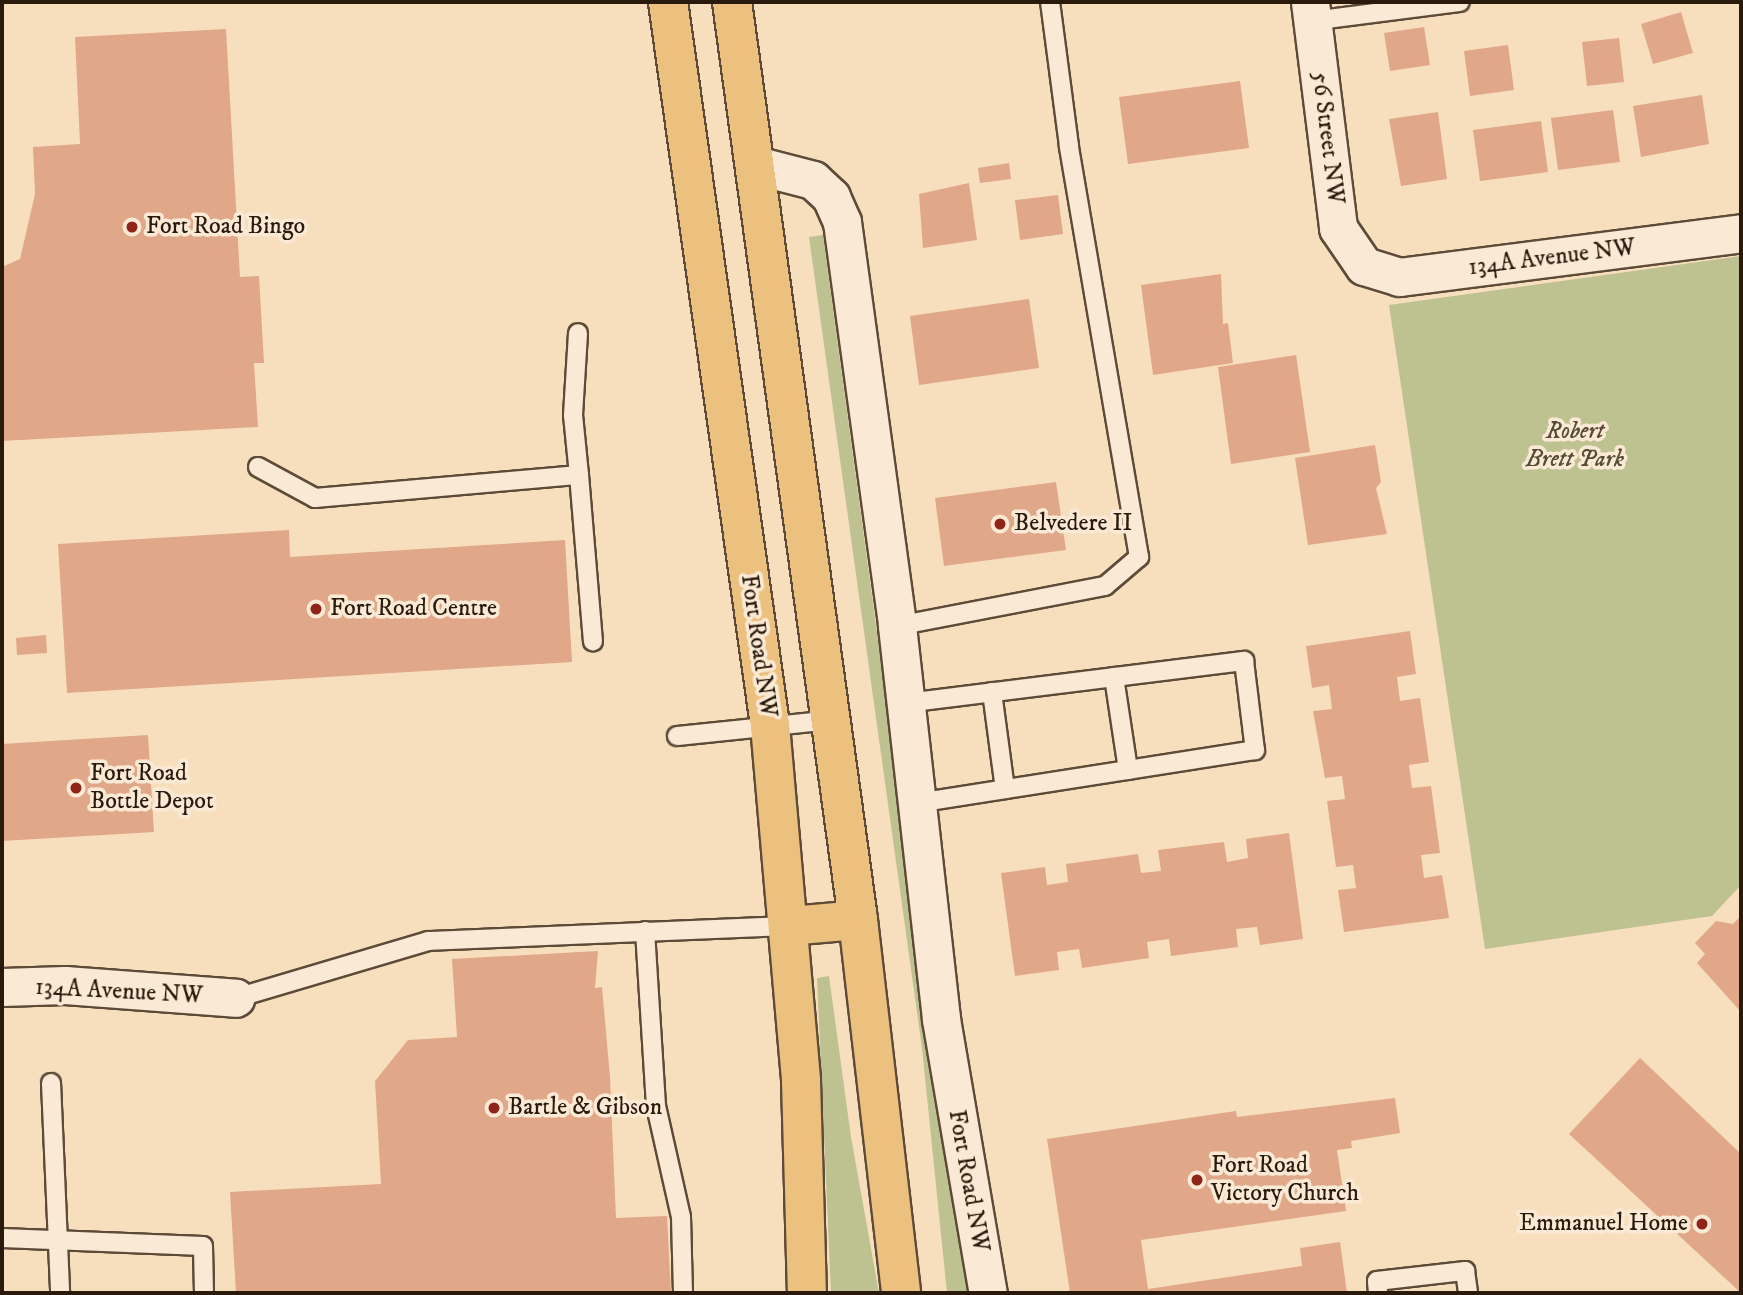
<!DOCTYPE html>
<html>
<head>
<meta charset="utf-8">
<style>
	body { margin:0 }
	#map { position:relative; width:1743px; height:1295px; overflow:hidden; background:#f7dfbe; font-family:"IM FELL DW Pica",serif }
	div>[style] { position:absolute }
	[style*='--x'] { left:calc(var(--x)*1px); top:calc(var(--y)*1px); width:calc(var(--w)*1px); rotate:calc(var(--a)*1deg) }
	.green>* { inset:0; background:#bec190 }
	.building>* { inset:0; background:#e0a789 }
	.roads { filter:drop-shadow(2px 0 #5d4b38) drop-shadow(-2px 0 #5d4b38) drop-shadow(0 2px #5d4b38) drop-shadow(0 -2px #5d4b38) }
	.service>* { height:18px; margin:-9px; padding:0 9px; transform-origin:9px; border-radius:9px; background:#faead5 }
	.minor>* { height:37px; margin:-18.5px; padding:0 18.5px; transform-origin:18.5px; border-radius:18.5px; background:#faead5 }
	.primary>* { height:38px; margin:-19px; padding:0 19px; transform-origin:19px; border-radius:19px; background:#ecc07f }
	.dots>* { width:19px; height:19px; translate:-50% -50%; box-sizing:border-box; border:4px solid #faead5; border-radius:50% }
	span { translate:-50% -50%; white-space:nowrap; text-align:center; line-height:1.15; -webkit-text-stroke:7px #faead5; paint-order:stroke }
	.street-label { font-size:24px; color:#2a1a0b }
	.poi-label { font-size:24px; color:#2a1a0b }
	.left { translate:0 -50%; text-align:left }
	.right { translate:-100% -50%; text-align:right }
	.park-label { font-size:24px; color:#564c33; font-style:italic }
	.frame { position:absolute; inset:0; border:4px solid #2a1a0b; pointer-events:none }
</style>
</head>
<body>
<div id="map">
	<div class="green">
		<i style="clip-path:polygon(823px 235px,933px 1045px,968px 1293px,947px 1293px,922px 1048px,809px 237px)"></i>
		<i style="clip-path:polygon(1741px 256px,1741px 885px,1712px 916px,1485px 949px,1389px 305px)"></i>
		<i style="clip-path:polygon(829px 976px,851px 1137px,879px 1293px,831px 1293px,817px 978px)"></i>
	</div>
	<div class="building">
		<i style="clip-path:polygon(1681px 12px,1693px 53px,1653px 64px,1641px 24px)"></i>
		<i style="clip-path:polygon(1424px 27px,1430px 65px,1390px 71px,1384px 33px)"></i>
		<i style="clip-path:polygon(226px 29px,240px 277px,259px 276px,264px 363px,254px 363px,258px 427px,2px 441px,2px 267px,20px 259px,35px 194px,33px 147px,80px 144px,75px 37px)"></i>
		<i style="clip-path:polygon(1619px 38px,1624px 82px,1587px 86px,1582px 42px)"></i>
		<i style="clip-path:polygon(1508px 45px,1514px 90px,1470px 96px,1464px 51px)"></i>
		<i style="clip-path:polygon(1240px 81px,1249px 148px,1128px 164px,1119px 97px)"></i>
		<i style="clip-path:polygon(1702px 95px,1709px 144px,1641px 157px,1633px 106px)"></i>
		<i style="clip-path:polygon(1613px 110px,1620px 162px,1558px 170px,1551px 118px)"></i>
		<i style="clip-path:polygon(1438px 112px,1447px 179px,1401px 186px,1389px 119px)"></i>
		<i style="clip-path:polygon(1541px 121px,1548px 172px,1480px 181px,1473px 130px)"></i>
		<i style="clip-path:polygon(1009px 163px,1011px 179px,980px 183px,978px 168px)"></i>
		<i style="clip-path:polygon(969px 183px,977px 240px,923px 248px,919px 194px)"></i>
		<i style="clip-path:polygon(1058px 195px,1063px 234px,1020px 240px,1015px 200px)"></i>
		<i style="clip-path:polygon(1221px 274px,1223px 324px,1228px 323px,1233px 363px,1153px 375px,1141px 285px)"></i>
		<i style="clip-path:polygon(1029px 299px,1039px 368px,919px 385px,910px 316px)"></i>
		<i style="clip-path:polygon(1296px 355px,1310px 452px,1231px 464px,1218px 367px)"></i>
		<i style="clip-path:polygon(1375px 445px,1381px 482px,1376px 488px,1387px 534px,1308px 545px,1295px 458px)"></i>
		<i style="clip-path:polygon(1056px 482px,1066px 550px,944px 566px,935px 498px)"></i>
		<i style="clip-path:polygon(289px 530px,290px 557px,565px 540px,572px 662px,67px 693px,58px 544px)"></i>
		<i style="clip-path:polygon(1410px 631px,1416px 674px,1397px 677px,1400px 701px,1420px 698px,1429px 762px,1409px 765px,1412px 788px,1431px 786px,1440px 853px,1421px 855px,1424px 878px,1442px 875px,1449px 918px,1344px 932px,1338px 890px,1356px 888px,1353px 865px,1336px 867px,1327px 801px,1345px 799px,1342px 776px,1325px 778px,1313px 711px,1332px 709px,1329px 685px,1312px 688px,1306px 646px)"></i>
		<i style="clip-path:polygon(46px 635px,47px 653px,17px 655px,16px 638px)"></i>
		<i style="clip-path:polygon(148px 735px,154px 832px,2px 841px,2px 744px)"></i>
		<i style="clip-path:polygon(1289px 833px,1303px 939px,1260px 945px,1257px 927px,1236px 929px,1238px 947px,1171px 956px,1169px 939px,1147px 942px,1149px 958px,1082px 968px,1079px 949px,1057px 952px,1059px 970px,1015px 976px,1001px 873px,1045px 867px,1047px 885px,1068px 882px,1066px 864px,1138px 854px,1141px 873px,1161px 871px,1158px 850px,1224px 842px,1227px 862px,1248px 858px,1246px 839px)"></i>
		<i style="clip-path:polygon(1741px 916px,1741px 1012px,1697px 963px,1705px 954px,1695px 943px,1716px 921px,1733px 924px)"></i>
		<i style="clip-path:polygon(598px 951px,595px 988px,602px 987px,610px 1077px,616px 1218px,667px 1216px,671px 1293px,236px 1293px,230px 1192px,381px 1184px,375px 1081px,408px 1040px,457px 1037px,452px 959px)"></i>
		<i style="clip-path:polygon(1640px 1058px,1741px 1154px,1741px 1293px,1569px 1134px)"></i>
		<i style="clip-path:polygon(1395px 1098px,1400px 1133px,1351px 1141px,1352px 1148px,1337px 1150px,1346px 1211px,1141px 1240px,1148px 1289px,1302px 1266px,1300px 1248px,1340px 1242px,1347px 1293px,1070px 1293px,1047px 1139px,1236px 1111px,1237px 1117px)"></i>
	</div>
	<div class="roads">
		<div class="service">
			<i style="--x:1312;--y:21;--w:149;--a:-7.3"></i>
			<i style="--x:258;--y:467;--w:65;--a:28.5"></i>
			<i style="--x:315;--y:498;--w:265;--a:-5"></i>
			<i style="--x:579;--y:475;--w:60;--a:-95.7"></i>
			<i style="--x:573;--y:415;--w:82;--a:-86.5"></i>
			<i style="--x:579;--y:475;--w:167;--a:85.2"></i>
			<i style="--x:897;--y:626;--w:212;--a:-10.9"></i>
			<i style="--x:1105;--y:586;--w:45;--a:-40.5"></i>
			<i style="--x:1139;--y:557;--w:417;--a:-99.7"></i>
			<i style="--x:1069;--y:146;--w:145;--a:-97.5"></i>
			<i style="--x:1114;--y:677;--w:94;--a:81.4"></i>
			<i style="--x:992;--y:692;--w:98;--a:82.4"></i>
			<i style="--x:906;--y:703;--w:341;--a:-7.1"></i>
			<i style="--x:1244;--y:661;--w:90;--a:83"></i>
			<i style="--x:1255;--y:750;--w:342;--a:171.1"></i>
			<i style="--x:677;--y:736;--w:155;--a:-5.9"></i>
			<i style="--x:645;--y:931;--w:175;--a:86.4"></i>
			<i style="--x:656;--y:1106;--w:114;--a:77.3"></i>
			<i style="--x:681;--y:1217;--w:76;--a:88.5"></i>
			<i style="--x:236;--y:998;--w:200;--a:-16.5"></i>
			<i style="--x:428;--y:941;--w:362;--a:-2.4"></i>
			<i style="--x:51;--y:1083;--w:210;--a:87.5"></i>
			<i style="--x:2;--y:1238;--w:201;--a:2.3"></i>
			<i style="--x:203;--y:1246;--w:47;--a:88.8"></i>
			<i style="--x:1378;--y:1293;--w:12;--a:-95"></i>
			<i style="--x:1377;--y:1281;--w:89;--a:-6.5"></i>
			<i style="--x:1465;--y:1271;--w:22;--a:82"></i>
		</div>
		<div class="minor">
			<i style="--x:1310;--y:2;--w:228;--a:82.9"></i>
			<i style="--x:1338;--y:228;--w:46;--a:55.6"></i>
			<i style="--x:1364;--y:266;--w:37;--a:17"></i>
			<i style="--x:1399;--y:277;--w:345;--a:-7.3"></i>
			<i style="--x:755;--y:165;--w:60;--a:14.5"></i>
			<i style="--x:813;--y:180;--w:25;--a:43"></i>
			<i style="--x:831;--y:197;--w:27;--a:66"></i>
			<i style="--x:842;--y:222;--w:408;--a:82.2"></i>
			<i style="--x:897;--y:626;--w:395;--a:83.6"></i>
			<i style="--x:941;--y:1019;--w:278;--a:80.3"></i>
			<i style="--x:2;--y:987;--w:63;--a:-1.8"></i>
			<i style="--x:65;--y:985;--w:171;--a:4.3"></i>
		</div>
		<div class="primary">
			<i style="--x:668;--y:2;--w:730;--a:81.97"></i>
			<i style="--x:770;--y:725;--w:357;--a:85"></i>
			<i style="--x:801;--y:1081;--w:212;--a:88.4"></i>
			<i style="--x:732;--y:2;--w:927;--a:82.18"></i>
			<i style="--x:858;--y:920;--w:375;--a:83.4"></i>
			<i style="--x:790;--y:926;--w:68;--a:-5"></i>
		</div>
	</div>
	<div class="dots">
		<i style="left:132px;top:227px;background:#8f2418"></i>
		<i style="left:1000px;top:524px;background:#8f2418"></i>
		<i style="left:316px;top:609px;background:#8f2418"></i>
		<i style="left:76px;top:788px;background:#8f2418"></i>
		<i style="left:494px;top:1108px;background:#8f2418"></i>
		<i style="left:1197px;top:1180px;background:#8f2418"></i>
		<i style="left:1702px;top:1224px;background:#8f2418"></i>
	</div>
	<div class="street-label">
		<span style="left:1327px;top:138px;rotate:83deg">56 Street NW</span>
		<span style="left:1552px;top:258px;rotate:-7deg">134A Avenue NW</span>
		<span style="left:758px;top:646px;rotate:82deg">Fort Road NW</span>
		<span style="left:119px;top:992px;rotate:3deg">134A Avenue NW</span>
		<span style="left:968px;top:1181px;rotate:80deg">Fort Road NW</span>
	</div>
	<div class="poi-label">
		<span class="left" style="left:146px;top:227px">Fort Road Bingo</span>
		<span class="left" style="left:1014px;top:524px">Belvedere II</span>
		<span class="left" style="left:330px;top:609px">Fort Road Centre</span>
		<span class="left" style="left:90px;top:788px">Fort Road<br>Bottle Depot</span>
		<span class="left" style="left:508px;top:1108px">Bartle &amp; Gibson</span>
		<span class="left" style="left:1211px;top:1180px">Fort Road<br>Victory Church</span>
		<span class="right" style="left:1688px;top:1224px">Emmanuel Home</span>
	</div>
	<div class="park-label">
		<span style="left:1575px;top:446px">Robert<br>Brett Park</span>
	</div>
	<div class="frame"></div>
</div>
</body>
</html>
